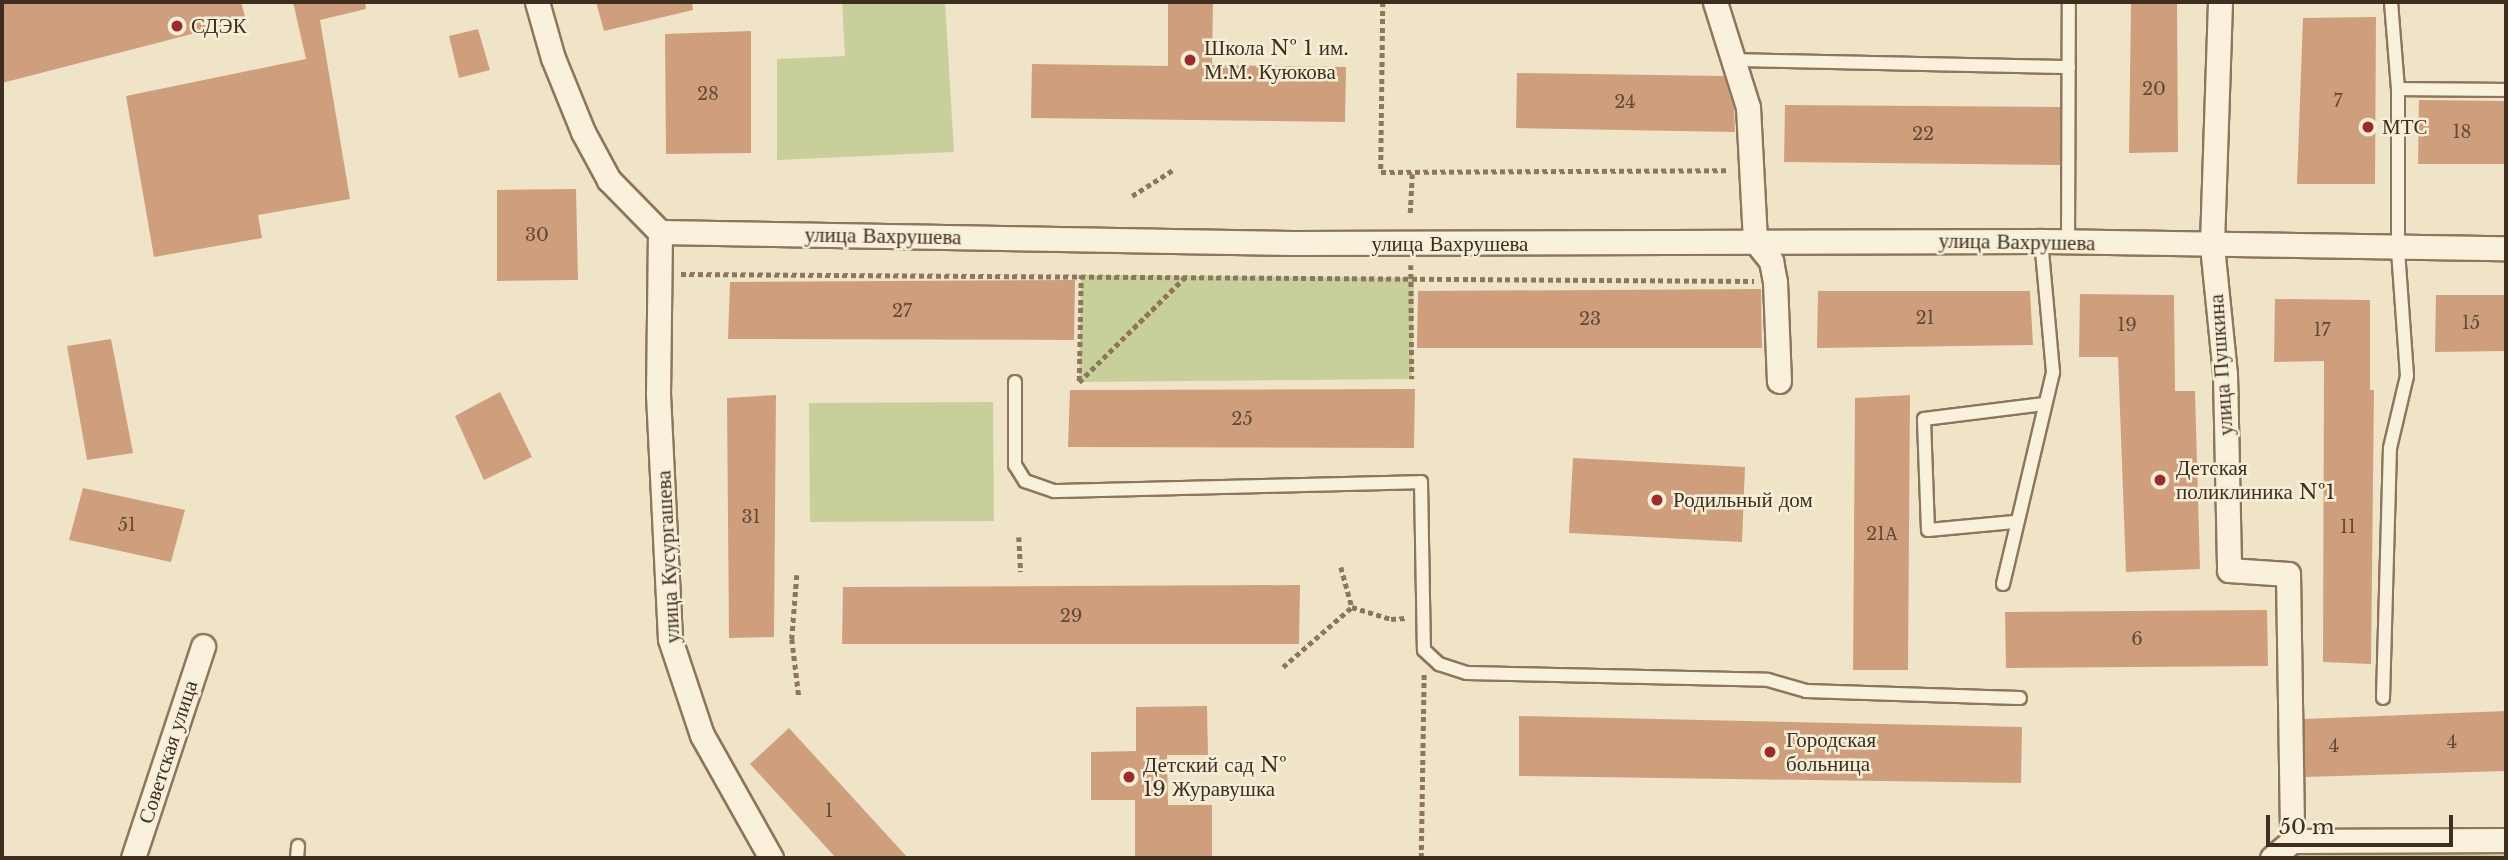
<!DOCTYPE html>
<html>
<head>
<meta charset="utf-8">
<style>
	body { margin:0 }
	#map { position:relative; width:2508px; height:860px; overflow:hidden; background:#f0e4c8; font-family:"Libre Baskerville",serif }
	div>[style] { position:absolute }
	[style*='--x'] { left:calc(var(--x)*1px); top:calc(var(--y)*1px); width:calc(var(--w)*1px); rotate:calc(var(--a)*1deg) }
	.green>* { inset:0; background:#c9cf9b }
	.building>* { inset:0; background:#cf9f7d }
	.path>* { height:4.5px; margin-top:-2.25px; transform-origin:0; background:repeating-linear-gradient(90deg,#8d765c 0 5px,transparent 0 8.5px) }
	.roads { filter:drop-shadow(2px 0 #8d765c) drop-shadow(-2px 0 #8d765c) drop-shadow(0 2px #8d765c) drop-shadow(0 -2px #8d765c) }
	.lane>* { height:12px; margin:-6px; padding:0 6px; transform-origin:6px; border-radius:6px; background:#faf1dc }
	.street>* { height:23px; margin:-11.5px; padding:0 11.5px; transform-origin:11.5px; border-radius:11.5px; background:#faf1dc }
	.dots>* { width:19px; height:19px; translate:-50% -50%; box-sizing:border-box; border:4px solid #f7eed8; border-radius:50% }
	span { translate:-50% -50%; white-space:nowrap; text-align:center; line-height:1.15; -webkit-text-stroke:5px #f7eed8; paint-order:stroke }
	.number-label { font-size:18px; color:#624a37 }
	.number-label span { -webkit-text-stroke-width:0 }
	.poi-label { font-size:21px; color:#3d2e20 }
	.left { translate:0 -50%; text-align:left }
	.street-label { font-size:21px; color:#3d2e20 }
	.frame { position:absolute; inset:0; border:4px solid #3d2e20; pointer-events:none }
	.scale { position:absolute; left:2266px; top:815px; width:187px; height:32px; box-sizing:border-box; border:4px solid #3d2e20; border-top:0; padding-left:9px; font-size:21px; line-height:24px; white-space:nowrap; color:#3d2e20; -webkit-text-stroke:5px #f7eed8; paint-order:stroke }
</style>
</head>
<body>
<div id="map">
	<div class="green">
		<i style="clip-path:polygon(842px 2px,945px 2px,954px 152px,777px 160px,777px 59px,845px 56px)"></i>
		<i style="clip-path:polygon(1081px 275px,1414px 278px,1412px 379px,1079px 382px)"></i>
		<i style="clip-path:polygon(993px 402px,994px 521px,810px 522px,809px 403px)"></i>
		<i style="clip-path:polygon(2506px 840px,2506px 858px,2272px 858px,2292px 841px)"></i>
	</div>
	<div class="building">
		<i style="clip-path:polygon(2px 2px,241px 2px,246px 20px,2px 83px)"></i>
		<i style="clip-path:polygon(293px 2px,365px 2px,366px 9px,320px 20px,350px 199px,258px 215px,262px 238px,154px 257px,126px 96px,306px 59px)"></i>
		<i style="clip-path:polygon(596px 2px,692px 2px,693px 10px,604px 31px)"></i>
		<i style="clip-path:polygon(1168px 2px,1213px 2px,1212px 65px,1346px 67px,1345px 122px,1031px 118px,1032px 64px,1168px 66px)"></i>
		<i style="clip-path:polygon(2131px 2px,2177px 2px,2178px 152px,2129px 153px)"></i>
		<i style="clip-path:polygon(2376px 17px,2375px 184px,2297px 184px,2303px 18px)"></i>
		<i style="clip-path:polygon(478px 29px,490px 70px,459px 78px,449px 36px)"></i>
		<i style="clip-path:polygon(751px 31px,751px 153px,666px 154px,665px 34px)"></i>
		<i style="clip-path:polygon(1517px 73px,1724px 76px,1734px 109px,1735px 132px,1516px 128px)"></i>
		<i style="clip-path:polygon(2419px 100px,2506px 101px,2506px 164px,2418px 164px)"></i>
		<i style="clip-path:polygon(1785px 105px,2060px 107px,2060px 165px,1784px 162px)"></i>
		<i style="clip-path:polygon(576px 189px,578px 280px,497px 281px,497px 190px)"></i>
		<i style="clip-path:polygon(1075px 280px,1074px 340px,728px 339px,730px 282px)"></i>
		<i style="clip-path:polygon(1761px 289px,1762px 348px,1417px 348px,1418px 291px)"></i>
		<i style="clip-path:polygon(1818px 291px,2030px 291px,2033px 345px,1817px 348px)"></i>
		<i style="clip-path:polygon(2080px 294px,2174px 295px,2175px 391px,2195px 391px,2200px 569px,2126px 572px,2118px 357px,2079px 357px)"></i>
		<i style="clip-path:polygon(2436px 295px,2506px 295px,2506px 351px,2435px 352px)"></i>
		<i style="clip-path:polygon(2275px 299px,2370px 300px,2370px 390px,2374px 390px,2371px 664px,2323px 662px,2324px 361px,2274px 362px)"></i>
		<i style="clip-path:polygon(111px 339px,133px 453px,87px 460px,67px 346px)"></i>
		<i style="clip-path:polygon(1415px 389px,1414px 448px,1068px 447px,1070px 390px)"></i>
		<i style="clip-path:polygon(500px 392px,532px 457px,484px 480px,455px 416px)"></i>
		<i style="clip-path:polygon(776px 395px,774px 637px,729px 638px,727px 398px)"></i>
		<i style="clip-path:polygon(1910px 395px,1908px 670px,1853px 670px,1855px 398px)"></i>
		<i style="clip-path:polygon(1573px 458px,1745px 467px,1742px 542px,1569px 533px)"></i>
		<i style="clip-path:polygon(83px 488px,185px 510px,171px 562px,69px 540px)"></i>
		<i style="clip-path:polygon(1300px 585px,1299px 644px,842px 644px,843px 587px)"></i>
		<i style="clip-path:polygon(2267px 610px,2268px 666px,2006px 668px,2005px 612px)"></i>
		<i style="clip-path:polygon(1207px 706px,1208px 755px,1167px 755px,1168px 805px,1212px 805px,1212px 857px,1135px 858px,1135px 800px,1091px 800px,1091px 752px,1136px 751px,1136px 707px)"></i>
		<i style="clip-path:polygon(2506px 711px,2506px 771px,2305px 777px,2304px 719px)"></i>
		<i style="clip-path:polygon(1519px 716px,2022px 727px,2021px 783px,1519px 776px)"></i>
		<i style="clip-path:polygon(789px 728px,908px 858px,836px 858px,750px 764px)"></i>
	</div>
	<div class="path">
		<i style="--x:1383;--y:2;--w:170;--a:90.7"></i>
		<i style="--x:1381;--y:172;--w:348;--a:-0.3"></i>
		<i style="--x:1132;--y:196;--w:49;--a:-32.4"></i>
		<i style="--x:1410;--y:213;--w:39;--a:-87"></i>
		<i style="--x:1411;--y:265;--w:114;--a:89.5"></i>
		<i style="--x:681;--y:274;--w:1073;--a:0.37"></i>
		<i style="--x:1079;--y:381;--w:106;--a:-88.9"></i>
		<i style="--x:1079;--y:382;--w:149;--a:-44.7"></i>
		<i style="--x:1019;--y:537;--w:35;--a:87"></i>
		<i style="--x:1341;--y:567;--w:41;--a:74.6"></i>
		<i style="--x:1352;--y:607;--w:41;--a:17.1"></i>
		<i style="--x:1391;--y:619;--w:15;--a:-4"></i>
		<i style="--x:797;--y:575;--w:64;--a:94.5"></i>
		<i style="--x:792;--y:639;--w:58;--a:83.1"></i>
		<i style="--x:1283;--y:667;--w:91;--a:-41"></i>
		<i style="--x:1421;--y:858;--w:184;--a:-89.1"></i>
	</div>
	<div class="roads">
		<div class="lane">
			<i style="--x:2391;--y:2;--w:87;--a:85.4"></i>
			<i style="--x:1734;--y:60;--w:335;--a:1.2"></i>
			<i style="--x:2068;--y:242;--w:240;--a:-89.8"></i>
			<i style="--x:1015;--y:382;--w:83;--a:90"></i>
			<i style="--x:1015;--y:465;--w:19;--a:58"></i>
			<i style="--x:1025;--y:481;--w:31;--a:19"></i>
			<i style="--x:1054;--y:491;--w:367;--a:-1.4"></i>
			<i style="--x:1421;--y:482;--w:168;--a:89"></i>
			<i style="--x:1424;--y:650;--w:21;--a:43"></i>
			<i style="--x:1439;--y:664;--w:29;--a:18"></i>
			<i style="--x:1467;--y:673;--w:301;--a:1.3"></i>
			<i style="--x:1768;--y:680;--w:40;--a:16"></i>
			<i style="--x:1806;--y:691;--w:214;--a:1.9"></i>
			<i style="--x:2014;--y:522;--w:86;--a:174.7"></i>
			<i style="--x:1928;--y:530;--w:111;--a:-92.1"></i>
			<i style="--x:1924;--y:419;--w:121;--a:-7.1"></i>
			<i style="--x:2003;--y:584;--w:218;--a:-76.7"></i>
			<i style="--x:2053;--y:372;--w:132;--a:-95.2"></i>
			<i style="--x:2383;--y:698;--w:250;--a:-88.4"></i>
			<i style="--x:2390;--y:448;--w:74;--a:-76.7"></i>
			<i style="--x:2407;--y:376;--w:127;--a:-94.1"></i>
			<i style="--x:2398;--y:249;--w:160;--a:-90"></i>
			<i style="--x:2398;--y:89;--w:108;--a:0.5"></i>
			<i style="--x:297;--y:858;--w:12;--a:-85"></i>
		</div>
		<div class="street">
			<i style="--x:537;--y:2;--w:58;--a:74.1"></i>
			<i style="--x:553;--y:58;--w:80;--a:67.9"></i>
			<i style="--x:583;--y:132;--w:55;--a:61.6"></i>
			<i style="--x:609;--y:180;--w:73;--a:45.6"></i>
			<i style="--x:660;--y:232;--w:632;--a:1"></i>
			<i style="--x:1292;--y:243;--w:749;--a:-0.15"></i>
			<i style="--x:2041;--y:241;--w:465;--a:0.9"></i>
			<i style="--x:1715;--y:2;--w:110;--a:72.6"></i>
			<i style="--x:1748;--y:107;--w:134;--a:87"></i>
			<i style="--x:1755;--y:241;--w:26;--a:51"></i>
			<i style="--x:1771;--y:261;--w:21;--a:79"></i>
			<i style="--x:1775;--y:282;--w:99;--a:87.7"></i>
			<i style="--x:2220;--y:2;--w:244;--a:91.9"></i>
			<i style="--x:2212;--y:246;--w:129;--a:84.2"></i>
			<i style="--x:2225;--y:374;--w:196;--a:88.8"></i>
			<i style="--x:2229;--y:570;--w:59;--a:3.9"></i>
			<i style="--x:2288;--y:574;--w:267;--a:89.1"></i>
			<i style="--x:660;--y:232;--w:162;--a:90.7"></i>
			<i style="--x:658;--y:394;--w:245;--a:87.2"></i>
			<i style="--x:670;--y:639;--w:101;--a:71.6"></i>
			<i style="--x:702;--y:735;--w:141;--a:60.7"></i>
			<i style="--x:2292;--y:841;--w:214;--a:-0.3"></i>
			<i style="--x:133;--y:858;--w:223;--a:-71.7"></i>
			<i style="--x:2272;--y:858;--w:26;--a:-40"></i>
		</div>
	</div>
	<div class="dots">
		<i style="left:177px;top:26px;background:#9e2a2b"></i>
		<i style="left:1190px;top:60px;background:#9e2a2b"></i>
		<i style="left:2368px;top:127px;background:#9e2a2b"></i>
		<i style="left:2160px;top:480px;background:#9e2a2b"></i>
		<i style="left:1657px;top:500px;background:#9e2a2b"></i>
		<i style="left:1770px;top:752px;background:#9e2a2b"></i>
		<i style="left:1129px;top:777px;background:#9e2a2b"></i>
	</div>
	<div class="number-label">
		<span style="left:2154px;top:89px">20</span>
		<span style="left:708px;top:94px">28</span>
		<span style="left:2338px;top:101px">7</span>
		<span style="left:1625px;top:102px">24</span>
		<span style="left:2462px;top:132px">18</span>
		<span style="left:1923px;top:134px">22</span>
		<span style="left:537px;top:235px">30</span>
		<span style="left:902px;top:311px">27</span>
		<span style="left:1925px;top:318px">21</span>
		<span style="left:1590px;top:319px">23</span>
		<span style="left:2471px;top:323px">15</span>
		<span style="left:2127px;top:325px">19</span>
		<span style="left:2322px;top:330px">17</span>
		<span style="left:1242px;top:419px">25</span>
		<span style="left:751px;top:517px">31</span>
		<span style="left:127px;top:525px">51</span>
		<span style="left:2348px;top:527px">11</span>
		<span style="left:1882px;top:534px">21А</span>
		<span style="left:1071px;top:616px">29</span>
		<span style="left:2137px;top:639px">6</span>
		<span style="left:2452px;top:742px">4</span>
		<span style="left:2334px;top:746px">4</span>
		<span style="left:829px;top:811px">1</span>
	</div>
	<div class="poi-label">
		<span class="left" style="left:191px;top:26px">СДЭК</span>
		<span class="left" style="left:1204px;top:60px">Школа № 1 им.<br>М.М. Куюкова</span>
		<span class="left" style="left:2382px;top:127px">МТС</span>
		<span class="left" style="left:2176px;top:480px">Детская<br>поликлиника №1</span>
		<span class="left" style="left:1673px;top:500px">Родильный дом</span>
		<span class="left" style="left:1786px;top:752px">Городская<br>больница</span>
		<span class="left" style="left:1143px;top:777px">Детский сад №<br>19 Журавушка</span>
	</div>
	<div class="street-label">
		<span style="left:883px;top:236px;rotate:1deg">улица Вахрушева</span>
		<span style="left:2017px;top:242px;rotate:1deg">улица Вахрушева</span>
		<span style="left:1450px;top:244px">улица Вахрушева</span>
		<span style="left:2221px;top:365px;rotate:-94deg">улица Пушкина</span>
		<span style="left:668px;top:557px;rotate:-93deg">улица Кусургашева</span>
		<span style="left:168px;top:752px;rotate:-72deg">Советская улица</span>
	</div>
	<div class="frame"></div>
	<div class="scale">50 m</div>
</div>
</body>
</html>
